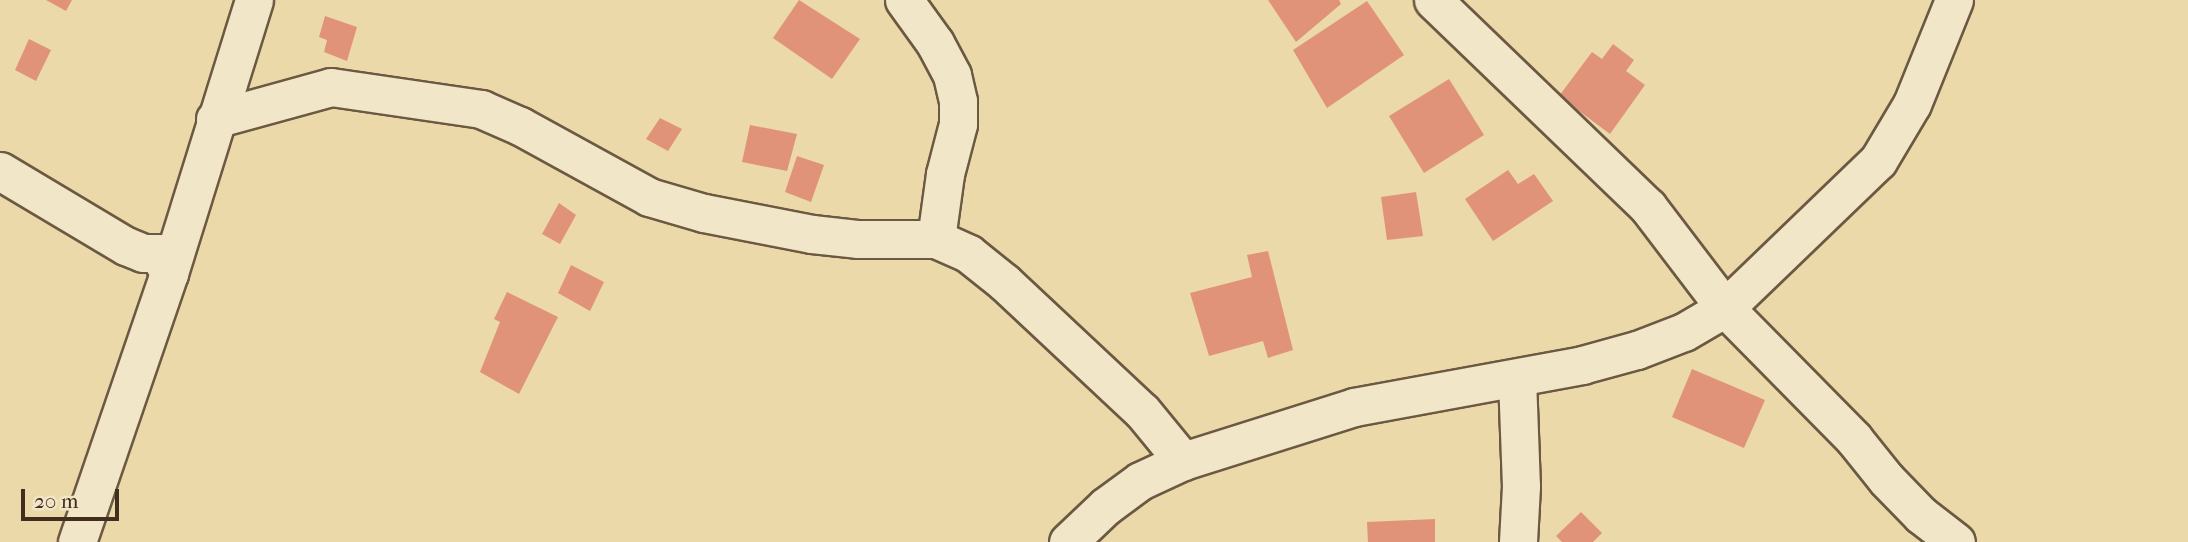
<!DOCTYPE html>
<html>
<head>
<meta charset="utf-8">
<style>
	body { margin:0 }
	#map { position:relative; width:2188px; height:542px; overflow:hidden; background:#ebd9aa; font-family:"IM FELL French Canon",serif }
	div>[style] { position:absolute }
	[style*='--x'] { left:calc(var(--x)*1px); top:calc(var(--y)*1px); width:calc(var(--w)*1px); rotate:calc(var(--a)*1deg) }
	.building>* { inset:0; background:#e09379 }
	.roads { filter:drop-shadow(2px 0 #6c5942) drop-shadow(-2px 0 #6c5942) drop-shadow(0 2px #6c5942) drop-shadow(0 -2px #6c5942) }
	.minor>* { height:37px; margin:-18.5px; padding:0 18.5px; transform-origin:18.5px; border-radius:18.5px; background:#f2e6c8 }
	span { translate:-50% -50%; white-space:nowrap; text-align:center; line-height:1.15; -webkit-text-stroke:7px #f2e6c8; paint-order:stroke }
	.scale { position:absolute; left:21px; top:489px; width:98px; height:32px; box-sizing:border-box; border:4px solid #412e1f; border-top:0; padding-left:9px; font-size:21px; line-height:24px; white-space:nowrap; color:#412e1f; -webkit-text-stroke:5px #f2e6c8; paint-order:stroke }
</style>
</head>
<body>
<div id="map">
	<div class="building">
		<i style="clip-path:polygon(46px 0,72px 0,66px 11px)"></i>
		<i style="clip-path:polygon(799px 0,860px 39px,832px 79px,773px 38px)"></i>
		<i style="clip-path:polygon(1268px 0,1339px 0,1341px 4px,1296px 42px)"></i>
		<i style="clip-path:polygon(1367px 1px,1404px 55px,1327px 108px,1293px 50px)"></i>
		<i style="clip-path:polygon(325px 16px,357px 27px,347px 61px,324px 52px,327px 40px,319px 37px)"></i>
		<i style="clip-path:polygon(29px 39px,51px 50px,36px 81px,15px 70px)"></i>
		<i style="clip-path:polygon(1613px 44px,1634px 60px,1626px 71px,1645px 85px,1610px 134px,1559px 96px,1592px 52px,1602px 59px)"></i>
		<i style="clip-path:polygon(1449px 79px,1484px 135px,1424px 173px,1389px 116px)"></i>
		<i style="clip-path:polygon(660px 118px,682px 129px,668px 151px,646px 139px)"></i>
		<i style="clip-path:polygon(750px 125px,797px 134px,787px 171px,742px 162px)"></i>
		<i style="clip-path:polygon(797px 156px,824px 165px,811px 202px,785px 192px)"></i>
		<i style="clip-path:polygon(1508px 170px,1518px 184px,1534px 174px,1553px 201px,1493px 241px,1465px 199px)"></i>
		<i style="clip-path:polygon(1416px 192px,1423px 236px,1387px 240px,1381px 197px)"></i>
		<i style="clip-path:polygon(559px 203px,576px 215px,560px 244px,542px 234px)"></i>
		<i style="clip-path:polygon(1268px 251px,1293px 350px,1268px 358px,1263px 341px,1209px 356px,1190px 293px,1252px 277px,1247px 255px)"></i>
		<i style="clip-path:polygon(571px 265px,604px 282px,590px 311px,558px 293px)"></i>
		<i style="clip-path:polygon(507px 292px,558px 317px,519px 394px,480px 372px,500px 322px,494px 319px)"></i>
		<i style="clip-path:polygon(1692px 369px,1765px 400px,1744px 448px,1672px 417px)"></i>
		<i style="clip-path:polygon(1581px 512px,1602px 533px,1593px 542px,1562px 542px,1556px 536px)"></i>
		<i style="clip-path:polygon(1435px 519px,1435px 542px,1368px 542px,1367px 522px)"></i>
	</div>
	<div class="roads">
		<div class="minor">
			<i style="--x:904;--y:0;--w:53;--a:54.2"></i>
			<i style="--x:935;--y:43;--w:36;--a:62"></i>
			<i style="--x:952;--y:75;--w:27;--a:77"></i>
			<i style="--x:958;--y:101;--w:23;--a:90"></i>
			<i style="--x:958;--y:124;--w:52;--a:104.6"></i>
			<i style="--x:945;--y:174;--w:66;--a:97.9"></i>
			<i style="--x:1433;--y:0;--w:298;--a:43.9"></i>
			<i style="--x:1648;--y:207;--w:127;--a:52.7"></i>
			<i style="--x:1725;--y:308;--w:184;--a:45.4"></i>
			<i style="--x:1854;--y:439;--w:51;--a:51.3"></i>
			<i style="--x:1886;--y:479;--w:50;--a:45.8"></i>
			<i style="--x:1921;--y:515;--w:44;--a:37.6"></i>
			<i style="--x:215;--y:119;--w:120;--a:-15.4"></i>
			<i style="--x:331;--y:87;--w:152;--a:8.3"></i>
			<i style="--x:481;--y:109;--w:43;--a:23.6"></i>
			<i style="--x:520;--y:126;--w:147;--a:28.8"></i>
			<i style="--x:649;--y:197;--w:57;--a:16.2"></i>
			<i style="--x:704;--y:213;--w:110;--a:11"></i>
			<i style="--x:812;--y:234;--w:45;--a:6.3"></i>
			<i style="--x:857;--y:239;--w:79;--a:0"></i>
			<i style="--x:936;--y:239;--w:36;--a:24"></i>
			<i style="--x:969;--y:254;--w:45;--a:38.7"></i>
			<i style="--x:1004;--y:282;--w:189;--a:43.1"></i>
			<i style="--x:1142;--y:411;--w:65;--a:50.6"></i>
			<i style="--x:0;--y:171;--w:147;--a:30.8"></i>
			<i style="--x:126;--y:246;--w:18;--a:22"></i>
			<i style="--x:143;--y:253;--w:15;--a:0"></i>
			<i style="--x:158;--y:253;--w:23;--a:61"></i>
			<i style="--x:1517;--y:378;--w:108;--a:87.9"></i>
			<i style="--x:1521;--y:486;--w:56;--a:93.1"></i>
			<i style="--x:77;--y:542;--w:284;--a:-71.1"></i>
			<i style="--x:169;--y:273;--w:286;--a:-72.7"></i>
			<i style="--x:1068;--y:542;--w:52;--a:-43.5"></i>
			<i style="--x:1106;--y:506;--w:42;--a:-36.3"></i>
			<i style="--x:1140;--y:481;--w:47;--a:-24.9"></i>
			<i style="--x:1183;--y:461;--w:179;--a:-17.5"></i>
			<i style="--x:1354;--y:407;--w:232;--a:-10.4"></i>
			<i style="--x:1582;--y:365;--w:57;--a:-15.3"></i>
			<i style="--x:1637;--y:350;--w:50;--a:-21"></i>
			<i style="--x:1684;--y:332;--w:48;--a:-30.3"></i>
			<i style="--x:1725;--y:308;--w:212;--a:-43.9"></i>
			<i style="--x:1878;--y:161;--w:66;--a:-59.2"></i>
			<i style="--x:1912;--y:104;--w:112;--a:-68"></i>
		</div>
	</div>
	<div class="scale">20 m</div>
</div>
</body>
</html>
